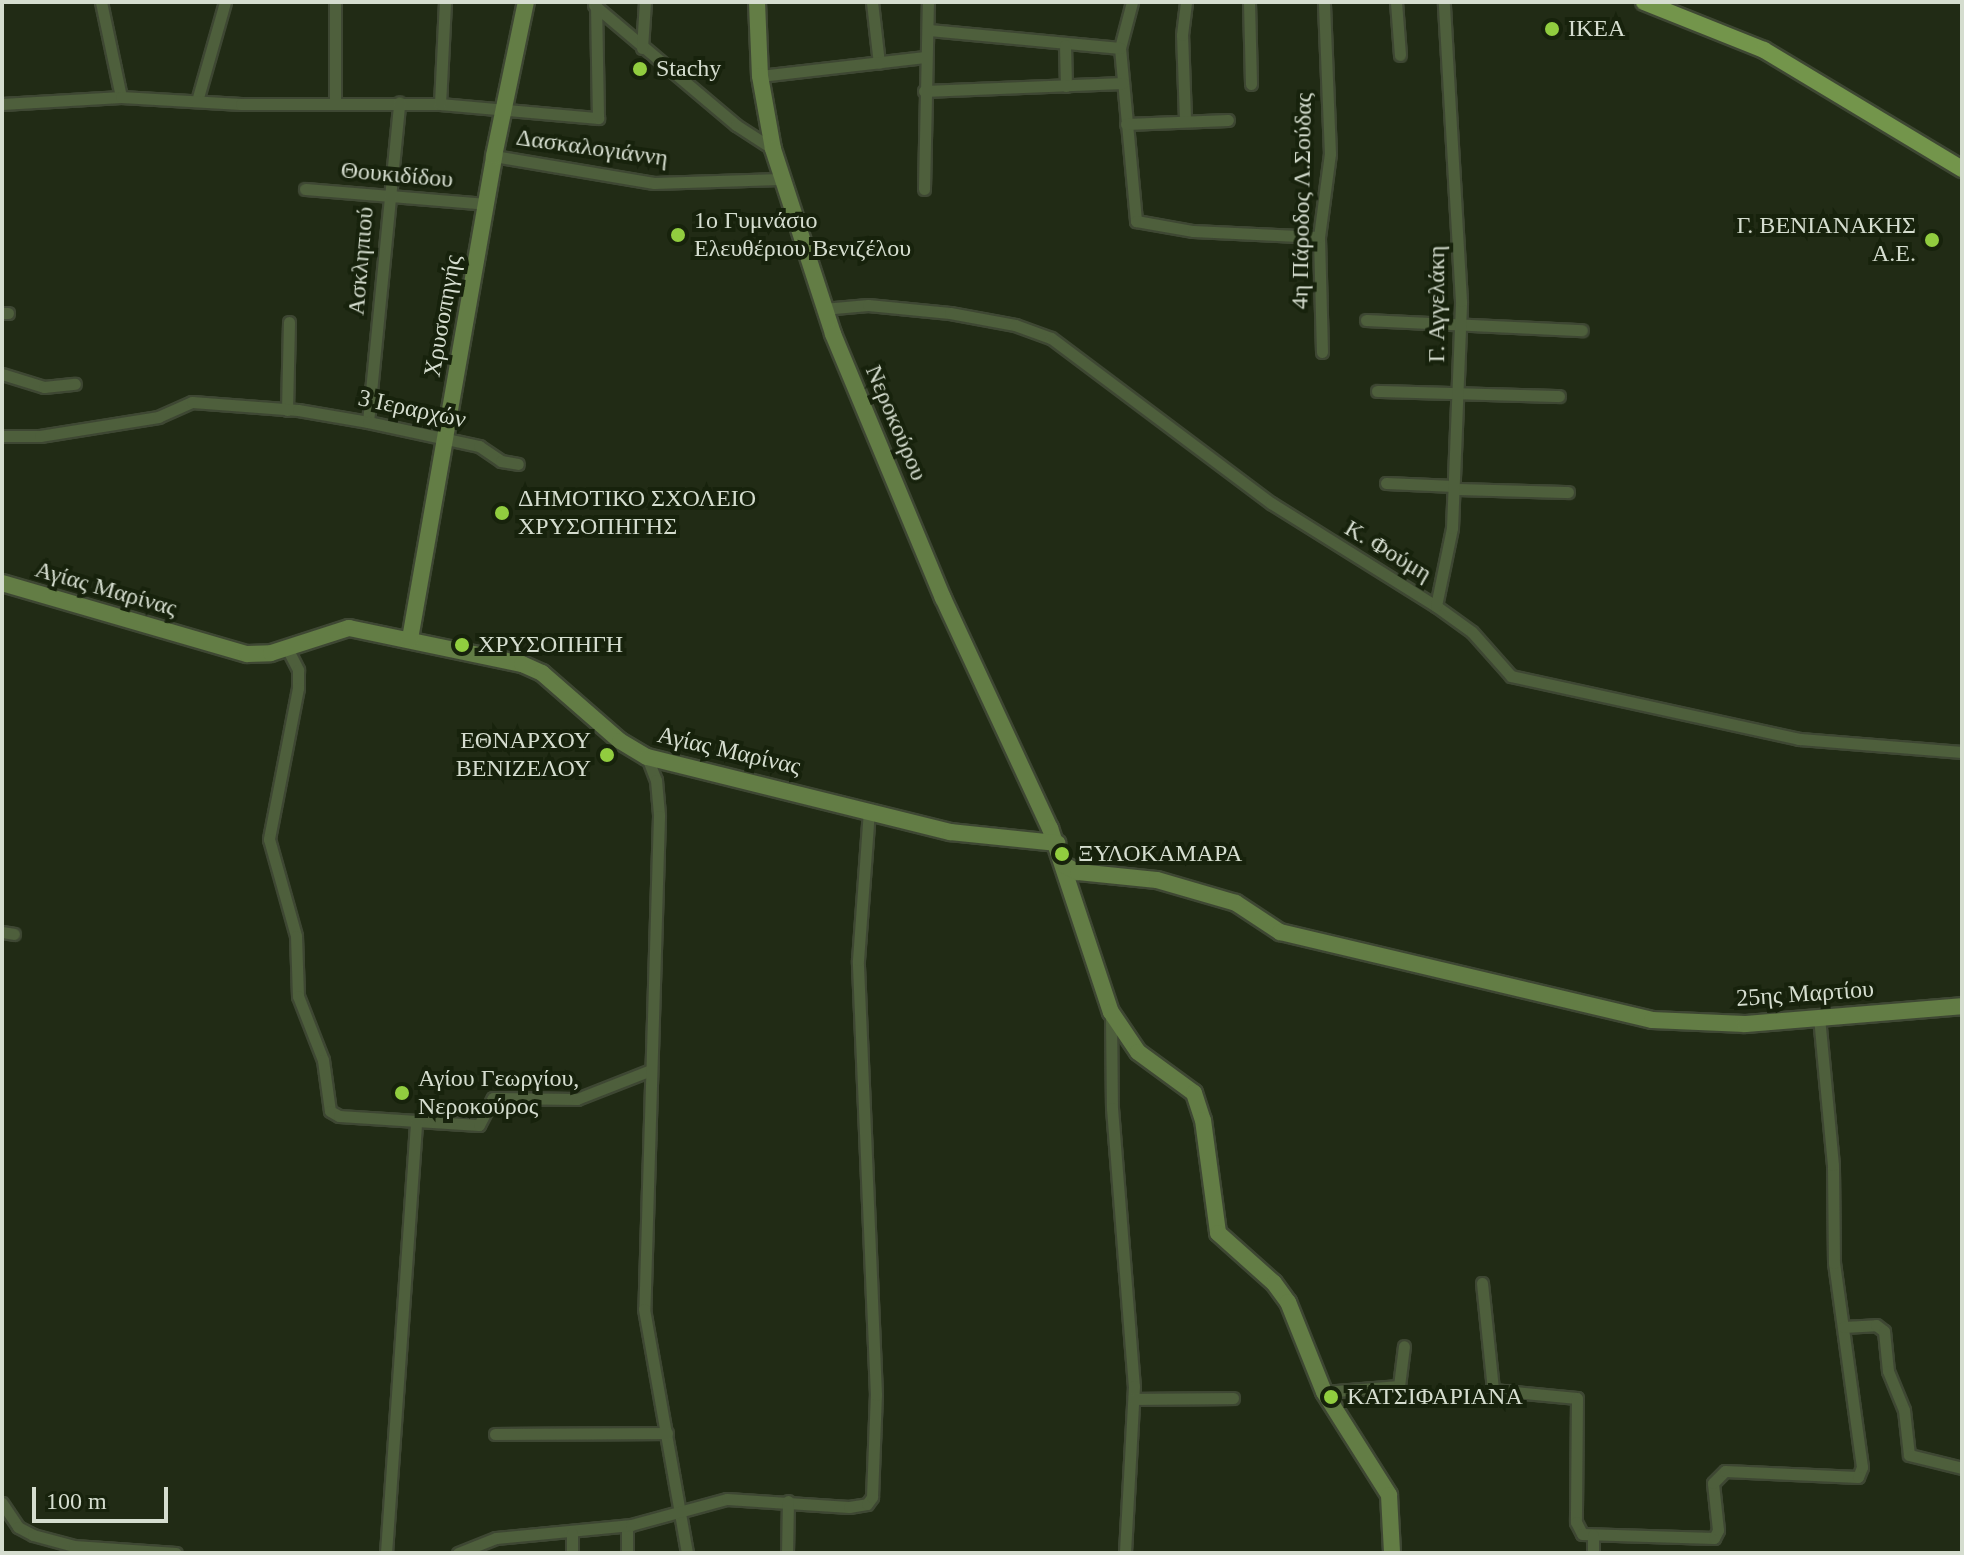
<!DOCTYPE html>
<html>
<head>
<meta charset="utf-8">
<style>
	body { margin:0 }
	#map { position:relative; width:1964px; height:1555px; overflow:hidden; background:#212b15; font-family:"Times New Roman",serif }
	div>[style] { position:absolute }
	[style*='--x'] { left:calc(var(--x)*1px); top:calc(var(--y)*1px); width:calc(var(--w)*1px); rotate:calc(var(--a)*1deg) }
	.roads { filter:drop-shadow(2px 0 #3e4733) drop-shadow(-2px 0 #3e4733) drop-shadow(0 2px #3e4733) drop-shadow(0 -2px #3e4733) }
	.street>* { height:11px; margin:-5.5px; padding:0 5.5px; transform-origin:5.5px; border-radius:5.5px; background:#4e5f3c }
	.secondary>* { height:16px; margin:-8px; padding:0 8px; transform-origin:8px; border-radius:8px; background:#637d45 }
	.primary>* { height:16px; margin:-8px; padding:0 8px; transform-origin:8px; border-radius:8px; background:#73954b }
	.dots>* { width:22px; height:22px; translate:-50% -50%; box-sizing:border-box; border:4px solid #17220c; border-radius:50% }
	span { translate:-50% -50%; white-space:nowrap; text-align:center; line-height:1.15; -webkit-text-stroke:8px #17220c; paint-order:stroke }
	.poi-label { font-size:24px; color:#d5ddcf }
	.left { translate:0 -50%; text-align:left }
	.right { translate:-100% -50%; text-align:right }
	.street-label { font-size:24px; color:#d5ddcf }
	.frame { position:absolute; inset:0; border:4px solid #d5ddcf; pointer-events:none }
	.scale { position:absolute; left:32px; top:1487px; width:136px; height:36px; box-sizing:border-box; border:4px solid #d5ddcf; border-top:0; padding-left:10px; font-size:24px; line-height:28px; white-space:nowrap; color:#d5ddcf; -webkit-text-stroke:6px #17220c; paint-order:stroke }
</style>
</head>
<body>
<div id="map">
	<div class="roads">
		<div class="street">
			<i style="--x:101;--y:2;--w:97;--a:78.1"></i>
			<i style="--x:872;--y:2;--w:61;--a:83.5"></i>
			<i style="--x:1132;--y:2;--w:48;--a:104.6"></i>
			<i style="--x:1120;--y:48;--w:174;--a:84.7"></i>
			<i style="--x:1136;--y:221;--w:58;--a:10"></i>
			<i style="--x:1193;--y:231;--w:126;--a:2.7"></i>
			<i style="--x:1249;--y:2;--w:82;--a:88.6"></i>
			<i style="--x:1396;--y:2;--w:53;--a:85.7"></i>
			<i style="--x:594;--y:5;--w:186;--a:40.2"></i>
			<i style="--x:736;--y:125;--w:44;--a:33"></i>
			<i style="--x:929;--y:30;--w:192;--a:5.4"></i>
			<i style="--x:1065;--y:45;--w:41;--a:88.6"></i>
			<i style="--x:642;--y:48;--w:46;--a:-86.3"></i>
			<i style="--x:760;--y:76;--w:166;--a:-6.6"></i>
			<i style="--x:924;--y:91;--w:199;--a:-2.3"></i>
			<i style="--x:197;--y:101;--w:103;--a:-74.2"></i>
			<i style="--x:2;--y:104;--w:119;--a:-3.4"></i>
			<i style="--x:121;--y:97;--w:120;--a:3.3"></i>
			<i style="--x:241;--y:104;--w:199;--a:0"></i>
			<i style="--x:440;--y:104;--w:159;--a:5.1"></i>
			<i style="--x:598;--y:118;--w:111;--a:-91"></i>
			<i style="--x:335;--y:104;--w:102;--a:-90"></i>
			<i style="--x:440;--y:104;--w:102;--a:-87.2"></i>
			<i style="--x:1185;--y:119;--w:84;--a:-92"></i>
			<i style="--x:1182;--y:35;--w:33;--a:-83"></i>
			<i style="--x:1126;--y:124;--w:102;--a:-2.2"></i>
			<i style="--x:494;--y:156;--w:162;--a:9.6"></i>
			<i style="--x:654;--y:183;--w:126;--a:-1.8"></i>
			<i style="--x:305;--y:189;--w:182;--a:4.7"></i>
			<i style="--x:924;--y:189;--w:187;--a:-88.8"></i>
			<i style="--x:823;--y:309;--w:45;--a:-5.1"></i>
			<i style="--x:868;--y:305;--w:82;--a:5.6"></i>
			<i style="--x:950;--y:313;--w:66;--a:10.5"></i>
			<i style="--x:1015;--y:325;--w:38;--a:20"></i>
			<i style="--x:1051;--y:338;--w:275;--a:36.9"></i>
			<i style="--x:1271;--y:503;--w:195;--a:32"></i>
			<i style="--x:1436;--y:606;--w:44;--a:35.8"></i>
			<i style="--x:1472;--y:632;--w:59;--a:48.4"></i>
			<i style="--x:1511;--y:676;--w:295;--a:12.3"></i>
			<i style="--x:1799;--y:739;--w:164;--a:4.6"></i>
			<i style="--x:2;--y:313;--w:6;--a:0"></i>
			<i style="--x:1366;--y:320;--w:216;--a:2.7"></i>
			<i style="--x:1322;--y:352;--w:115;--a:-91.5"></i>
			<i style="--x:1319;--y:237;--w:84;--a:-82.5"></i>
			<i style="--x:1330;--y:154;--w:152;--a:-92.3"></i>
			<i style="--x:2;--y:374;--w:44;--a:17.2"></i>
			<i style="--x:44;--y:387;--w:31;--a:-6"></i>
			<i style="--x:1377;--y:391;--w:182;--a:1.6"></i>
			<i style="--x:287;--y:410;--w:88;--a:-88.7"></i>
			<i style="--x:368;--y:422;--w:321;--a:-84.4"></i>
			<i style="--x:2;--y:436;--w:38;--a:0"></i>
			<i style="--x:40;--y:436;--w:120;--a:-9.1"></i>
			<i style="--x:158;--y:417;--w:37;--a:-24"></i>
			<i style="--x:192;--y:402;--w:106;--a:4.3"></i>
			<i style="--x:298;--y:410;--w:71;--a:9.7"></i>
			<i style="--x:368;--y:422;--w:114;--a:12.2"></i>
			<i style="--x:479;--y:446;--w:27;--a:34"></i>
			<i style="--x:501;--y:461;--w:17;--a:10"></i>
			<i style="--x:1386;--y:483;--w:68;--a:2.5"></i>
			<i style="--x:1454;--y:489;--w:114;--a:1.5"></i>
			<i style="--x:1436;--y:606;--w:80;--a:-78.4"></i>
			<i style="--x:1452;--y:528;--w:227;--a:-87.7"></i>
			<i style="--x:1461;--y:301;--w:299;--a:-93.3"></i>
			<i style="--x:287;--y:648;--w:25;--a:63"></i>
			<i style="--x:298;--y:670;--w:18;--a:90"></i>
			<i style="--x:298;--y:688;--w:154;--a:100.9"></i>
			<i style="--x:269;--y:839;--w:101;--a:74.4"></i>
			<i style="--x:296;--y:936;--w:60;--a:88.1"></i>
			<i style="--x:298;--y:996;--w:69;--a:68.7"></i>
			<i style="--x:323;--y:1060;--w:51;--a:82.2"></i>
			<i style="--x:330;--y:1111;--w:10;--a:29"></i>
			<i style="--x:339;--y:1116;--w:140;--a:3.7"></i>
			<i style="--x:479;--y:1125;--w:30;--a:-63"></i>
			<i style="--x:493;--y:1098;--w:84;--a:0.7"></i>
			<i style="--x:577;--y:1099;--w:79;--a:-21.4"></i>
			<i style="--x:647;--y:757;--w:25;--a:69"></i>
			<i style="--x:656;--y:780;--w:36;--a:85"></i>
			<i style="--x:659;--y:816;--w:493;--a:91.7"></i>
			<i style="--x:644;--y:1309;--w:248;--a:80"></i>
			<i style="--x:2;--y:932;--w:12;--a:9"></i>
			<i style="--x:1111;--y:1015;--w:93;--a:89.4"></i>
			<i style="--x:1112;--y:1108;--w:279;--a:85.5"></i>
			<i style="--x:1134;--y:1386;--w:167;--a:93.1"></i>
			<i style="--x:1482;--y:1283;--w:108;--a:84.1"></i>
			<i style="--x:1493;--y:1390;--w:84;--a:5.4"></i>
			<i style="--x:1577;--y:1398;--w:124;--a:90.5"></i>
			<i style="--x:1576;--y:1522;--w:13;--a:63"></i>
			<i style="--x:1582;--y:1534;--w:132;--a:1.7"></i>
			<i style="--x:1714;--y:1538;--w:9;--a:-63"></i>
			<i style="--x:1718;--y:1530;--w:47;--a:-96.1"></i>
			<i style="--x:1713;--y:1483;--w:17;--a:-45"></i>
			<i style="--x:1725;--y:1471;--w:133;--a:2.6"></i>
			<i style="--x:1858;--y:1477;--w:11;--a:-68"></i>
			<i style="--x:1862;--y:1467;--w:206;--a:-97.8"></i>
			<i style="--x:1834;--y:1263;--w:98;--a:-90.6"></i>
			<i style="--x:1833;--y:1165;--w:148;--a:-95.4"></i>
			<i style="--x:1843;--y:1327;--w:33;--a:-3"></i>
			<i style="--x:1876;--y:1325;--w:10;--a:37"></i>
			<i style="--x:1884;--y:1331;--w:40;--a:84.3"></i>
			<i style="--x:1888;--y:1371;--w:42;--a:67.7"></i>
			<i style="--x:1904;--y:1410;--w:45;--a:83.7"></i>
			<i style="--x:1909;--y:1455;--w:55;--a:13.8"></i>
			<i style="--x:1324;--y:1392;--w:75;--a:-4.6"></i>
			<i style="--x:1399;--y:1386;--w:40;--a:-82.9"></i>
			<i style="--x:1134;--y:1399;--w:99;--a:-0.6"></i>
			<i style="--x:495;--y:1434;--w:172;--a:-0.3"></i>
			<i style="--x:2;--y:1503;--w:29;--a:56"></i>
			<i style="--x:18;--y:1527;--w:17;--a:28"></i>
			<i style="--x:33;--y:1535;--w:42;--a:15"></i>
			<i style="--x:74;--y:1546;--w:102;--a:3.9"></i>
			<i style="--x:627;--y:1526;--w:27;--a:90"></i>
			<i style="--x:1593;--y:1535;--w:18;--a:90"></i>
			<i style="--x:386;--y:1553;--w:433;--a:-86"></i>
			<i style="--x:458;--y:1553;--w:41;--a:-21.5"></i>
			<i style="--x:496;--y:1538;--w:136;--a:-5.5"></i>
			<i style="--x:631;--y:1525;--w:99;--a:-15.2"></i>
			<i style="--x:727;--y:1499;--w:122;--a:3.8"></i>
			<i style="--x:849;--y:1507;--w:18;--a:-9"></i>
			<i style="--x:867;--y:1504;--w:9;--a:-54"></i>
			<i style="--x:872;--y:1497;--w:102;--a:-87.8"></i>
			<i style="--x:876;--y:1395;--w:435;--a:-92.4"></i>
			<i style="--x:858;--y:960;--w:150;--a:-85.8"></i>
			<i style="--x:572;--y:1553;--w:20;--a:-90"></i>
			<i style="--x:787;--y:1553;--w:52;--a:-88.9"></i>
		</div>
		<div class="secondary">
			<i style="--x:757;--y:2;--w:74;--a:87.7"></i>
			<i style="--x:760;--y:76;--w:74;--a:79.9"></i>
			<i style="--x:773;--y:149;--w:194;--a:72"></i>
			<i style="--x:833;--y:334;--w:286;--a:67.4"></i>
			<i style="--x:943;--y:598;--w:254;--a:65.1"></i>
			<i style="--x:1050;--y:828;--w:194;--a:71.7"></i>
			<i style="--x:1111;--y:1012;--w:48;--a:56"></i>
			<i style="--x:1138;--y:1052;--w:69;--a:36.2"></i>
			<i style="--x:1194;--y:1093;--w:28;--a:72"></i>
			<i style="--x:1203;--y:1120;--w:114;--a:82.4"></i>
			<i style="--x:1218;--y:1233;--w:75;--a:41.8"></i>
			<i style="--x:1274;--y:1283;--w:24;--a:54"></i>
			<i style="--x:1288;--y:1302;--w:97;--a:68.2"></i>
			<i style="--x:1324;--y:1392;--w:122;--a:57.7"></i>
			<i style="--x:1389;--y:1495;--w:58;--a:87"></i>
			<i style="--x:2;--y:583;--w:255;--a:16.2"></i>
			<i style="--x:247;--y:654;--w:24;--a:-2"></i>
			<i style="--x:271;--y:653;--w:82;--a:-17.8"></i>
			<i style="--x:349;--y:628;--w:177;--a:11.8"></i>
			<i style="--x:522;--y:664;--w:22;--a:24"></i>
			<i style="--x:542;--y:673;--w:103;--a:41.1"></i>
			<i style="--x:620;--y:741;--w:31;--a:31"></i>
			<i style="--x:647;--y:757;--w:312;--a:13.9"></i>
			<i style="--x:950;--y:832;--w:108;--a:5.9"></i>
			<i style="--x:410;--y:639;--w:490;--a:-80.1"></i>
			<i style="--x:494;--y:156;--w:157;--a:-78.3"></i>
			<i style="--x:1064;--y:865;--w:16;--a:27"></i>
			<i style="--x:1078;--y:872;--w:79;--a:5.8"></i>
			<i style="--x:1157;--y:880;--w:82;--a:16.2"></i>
			<i style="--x:1236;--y:903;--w:53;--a:33.4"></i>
			<i style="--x:1280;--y:932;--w:382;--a:13.3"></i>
			<i style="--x:1652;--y:1020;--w:93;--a:2.5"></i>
			<i style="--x:1745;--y:1024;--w:218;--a:-4.7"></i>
		</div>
		<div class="primary">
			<i style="--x:1644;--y:2;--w:129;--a:21.8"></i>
			<i style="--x:1764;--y:50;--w:231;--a:31"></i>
		</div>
	</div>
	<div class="dots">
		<i style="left:1552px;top:29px;background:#91cd3f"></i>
		<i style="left:640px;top:69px;background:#91cd3f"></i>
		<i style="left:678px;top:235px;background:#91cd3f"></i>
		<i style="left:1932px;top:240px;background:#91cd3f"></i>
		<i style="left:502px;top:513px;background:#91cd3f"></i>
		<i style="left:462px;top:645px;background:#91cd3f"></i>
		<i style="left:607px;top:755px;background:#91cd3f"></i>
		<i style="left:1062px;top:854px;background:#91cd3f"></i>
		<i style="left:402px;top:1093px;background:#91cd3f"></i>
		<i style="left:1331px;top:1397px;background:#91cd3f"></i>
	</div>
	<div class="poi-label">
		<span class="left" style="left:1568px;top:29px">IKEA</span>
		<span class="left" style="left:656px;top:69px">Stachy</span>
		<span class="left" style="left:694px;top:235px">1ο Γυμνάσιο<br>Ελευθέριου Βενιζέλου</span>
		<span class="right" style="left:1916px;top:240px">Γ. ΒΕΝΙΑΝΑΚΗΣ<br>A.E.</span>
		<span class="left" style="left:518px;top:513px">ΔΗΜΟΤΙΚΟ ΣΧΟΛΕΙΟ<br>ΧΡΥΣΟΠΗΓΗΣ</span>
		<span class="left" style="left:478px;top:645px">ΧΡΥΣΟΠΗΓΗ</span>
		<span class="right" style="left:591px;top:755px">ΕΘΝΑΡΧΟΥ<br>ΒΕΝΙΖΕΛΟΥ</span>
		<span class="left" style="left:1078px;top:854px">ΞΥΛΟΚΑΜΑΡΑ</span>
		<span class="left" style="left:418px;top:1093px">Αγίου Γεωργίου,<br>Νεροκούρος</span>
		<span class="left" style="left:1347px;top:1397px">ΚΑΤΣΙΦΑΡΙΑΝΑ</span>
	</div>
	<div class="street-label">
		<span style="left:592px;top:148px;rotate:8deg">Δασκαλογιάννη</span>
		<span style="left:397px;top:175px;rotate:5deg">Θουκιδίδου</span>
		<span style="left:1302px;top:201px;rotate:-89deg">4η Πάροδος Λ.Σούδας</span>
		<span style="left:361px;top:261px;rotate:-85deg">Ασκληπιού</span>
		<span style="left:1437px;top:304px;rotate:-90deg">Γ. Αγγελάκη</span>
		<span style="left:443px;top:316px;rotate:-80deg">Χρυσοπηγής</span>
		<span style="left:412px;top:409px;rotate:12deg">3 Ιεραρχών</span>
		<span style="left:896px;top:423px;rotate:67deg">Νεροκούρου</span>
		<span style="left:1388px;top:551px;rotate:31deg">Κ. Φούμη</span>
		<span style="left:106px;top:589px;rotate:16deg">Αγίας Μαρίνας</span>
		<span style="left:729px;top:751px;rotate:13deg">Αγίας Μαρίνας</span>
		<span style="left:1805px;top:994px;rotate:-4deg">25ης Μαρτίου</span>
	</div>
	<div class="frame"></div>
	<div class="scale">100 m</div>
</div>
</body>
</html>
